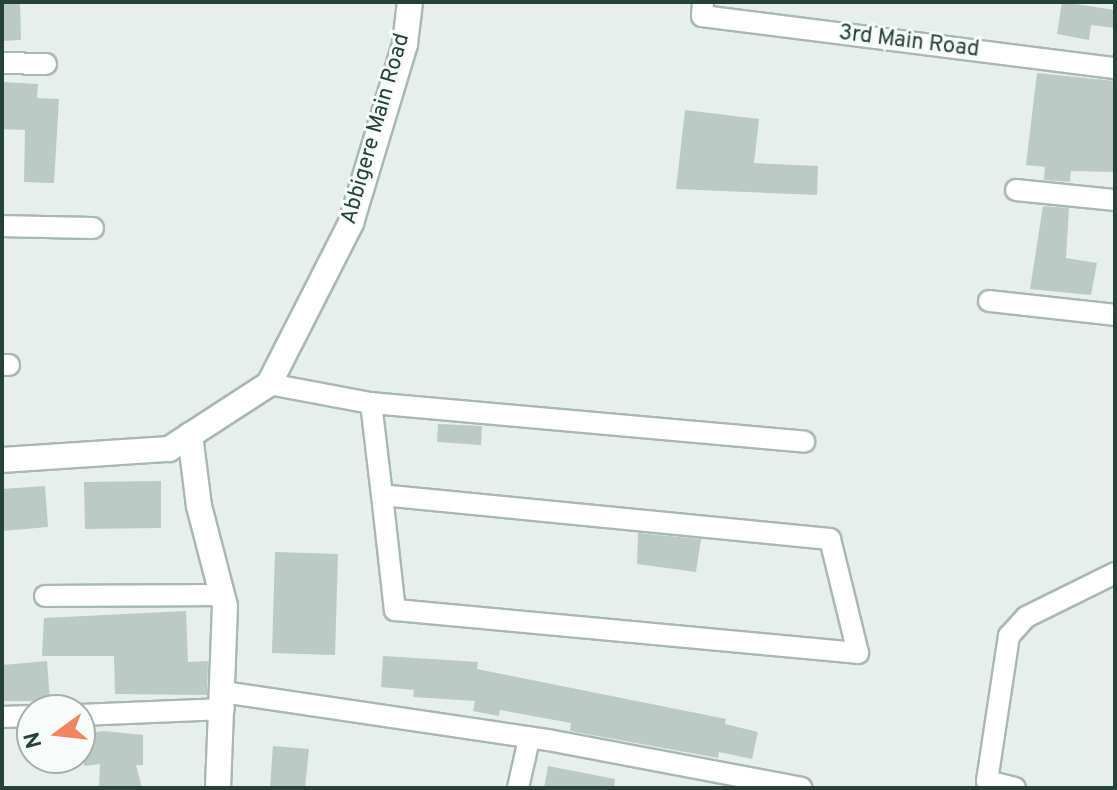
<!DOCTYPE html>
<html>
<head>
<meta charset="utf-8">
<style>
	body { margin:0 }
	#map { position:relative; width:1117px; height:790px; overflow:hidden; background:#e6efeb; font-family:Overpass,sans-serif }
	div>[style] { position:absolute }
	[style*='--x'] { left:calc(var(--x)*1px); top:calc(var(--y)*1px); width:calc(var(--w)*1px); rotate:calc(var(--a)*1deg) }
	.building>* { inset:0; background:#bbcac4 }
	.roads { filter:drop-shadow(2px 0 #a8b8b2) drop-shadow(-2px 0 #a8b8b2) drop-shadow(0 2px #a8b8b2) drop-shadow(0 -2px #a8b8b2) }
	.minor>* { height:20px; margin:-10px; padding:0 10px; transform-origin:10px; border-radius:10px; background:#fff }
	.tertiary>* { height:24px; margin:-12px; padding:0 12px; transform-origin:12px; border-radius:12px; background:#fff }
	.secondary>* { height:24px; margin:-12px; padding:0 12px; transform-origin:12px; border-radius:12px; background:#fff }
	span { translate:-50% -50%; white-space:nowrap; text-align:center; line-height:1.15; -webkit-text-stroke:6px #f7fbf9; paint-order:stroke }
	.street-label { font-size:22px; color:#24423a }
	.frame { position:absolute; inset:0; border:4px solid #24423a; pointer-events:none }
	.north { position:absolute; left:16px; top:694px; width:80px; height:80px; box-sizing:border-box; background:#f7fbf9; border:2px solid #a3b1ad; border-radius:50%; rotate:255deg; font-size:22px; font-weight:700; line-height:32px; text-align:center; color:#24423a }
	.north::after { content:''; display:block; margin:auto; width:28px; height:36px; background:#f4845f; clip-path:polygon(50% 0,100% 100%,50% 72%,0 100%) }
</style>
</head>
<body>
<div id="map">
	<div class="building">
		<i style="clip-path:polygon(2px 2px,20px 2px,21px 40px,2px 41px)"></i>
		<i style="clip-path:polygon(1062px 2px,1115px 10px,1115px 28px,1091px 25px,1089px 40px,1057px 34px)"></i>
		<i style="clip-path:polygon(1037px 73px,1115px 81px,1115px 172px,1071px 171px,1070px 182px,1044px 180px,1045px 167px,1026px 165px)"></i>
		<i style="clip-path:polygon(2px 82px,38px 84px,37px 98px,59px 99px,54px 183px,24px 182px,25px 130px,2px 129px)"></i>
		<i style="clip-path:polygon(685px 110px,759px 119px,754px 163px,818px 166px,817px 195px,676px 189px)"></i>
		<i style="clip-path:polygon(1043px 206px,1069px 208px,1066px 258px,1097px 263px,1091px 295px,1030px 289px)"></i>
		<i style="clip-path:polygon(438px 424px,482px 426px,481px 445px,437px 442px)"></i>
		<i style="clip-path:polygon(161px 481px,161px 528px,85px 529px,84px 482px)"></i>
		<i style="clip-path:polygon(45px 486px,48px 527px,2px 531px,2px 489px)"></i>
		<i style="clip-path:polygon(638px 533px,701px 539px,696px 572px,637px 564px)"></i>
		<i style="clip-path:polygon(275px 552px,338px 554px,335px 655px,272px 653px)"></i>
		<i style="clip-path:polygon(186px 611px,188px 662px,208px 661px,207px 695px,115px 694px,114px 656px,42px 656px,44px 618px)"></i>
		<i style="clip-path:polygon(383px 656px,478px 662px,477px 669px,726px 719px,725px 724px,758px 732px,752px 759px,719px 752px,718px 758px,570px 731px,571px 723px,500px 710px,499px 716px,473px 711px,475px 701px,413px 697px,414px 690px,381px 687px)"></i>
		<i style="clip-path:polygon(47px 661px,50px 701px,2px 701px,2px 665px)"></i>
		<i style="clip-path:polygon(104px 731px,143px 735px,143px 765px,136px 765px,142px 788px,99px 788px,100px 764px,84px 766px,80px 734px)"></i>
		<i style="clip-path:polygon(273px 746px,309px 749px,305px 788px,270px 788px)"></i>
		<i style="clip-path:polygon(548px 766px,615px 779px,614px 788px,544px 788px)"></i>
	</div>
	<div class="roads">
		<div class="minor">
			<i style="--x:703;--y:2;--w:14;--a:94"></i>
			<i style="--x:702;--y:16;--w:416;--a:7.2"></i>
			<i style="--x:2;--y:63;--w:44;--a:1.3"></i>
			<i style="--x:1016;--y:190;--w:100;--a:5.8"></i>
			<i style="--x:2;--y:226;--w:91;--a:1.3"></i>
			<i style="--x:989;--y:301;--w:127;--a:6.3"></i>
			<i style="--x:2;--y:365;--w:7;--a:0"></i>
			<i style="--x:269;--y:384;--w:104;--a:10.6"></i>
			<i style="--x:371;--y:403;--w:435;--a:5.1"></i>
			<i style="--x:371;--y:403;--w:93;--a:83.2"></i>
			<i style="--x:382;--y:495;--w:116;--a:83.6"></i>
			<i style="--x:395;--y:610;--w:465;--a:5.3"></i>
			<i style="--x:858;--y:653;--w:117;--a:-103.8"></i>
			<i style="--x:830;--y:539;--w:450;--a:-174.4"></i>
			<i style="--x:45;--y:596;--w:177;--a:-0.3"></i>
			<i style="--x:223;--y:692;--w:329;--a:8.4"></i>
			<i style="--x:548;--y:740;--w:258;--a:10.7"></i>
			<i style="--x:80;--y:715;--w:144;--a:-2.4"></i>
			<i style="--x:2;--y:717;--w:30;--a:-2"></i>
			<i style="--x:518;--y:788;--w:50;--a:-77.3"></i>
			<i style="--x:1015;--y:788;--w:29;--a:-166"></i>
			<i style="--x:987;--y:781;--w:147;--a:-81.4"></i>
			<i style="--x:1009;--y:636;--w:25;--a:-48"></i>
			<i style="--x:1026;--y:617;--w:99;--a:-26.3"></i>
		</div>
		<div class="tertiary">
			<i style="--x:190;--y:435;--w:72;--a:82.8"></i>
			<i style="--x:199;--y:506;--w:103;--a:75.4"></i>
			<i style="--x:225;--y:606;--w:182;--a:92.2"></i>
		</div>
		<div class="secondary">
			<i style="--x:2;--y:460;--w:167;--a:-3.8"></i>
			<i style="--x:169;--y:449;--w:119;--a:-33"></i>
			<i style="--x:269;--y:384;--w:181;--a:-63"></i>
			<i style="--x:351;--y:223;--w:187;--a:-73.2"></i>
			<i style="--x:405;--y:44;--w:42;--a:-83.2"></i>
		</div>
	</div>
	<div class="street-label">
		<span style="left:909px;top:42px;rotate:7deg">3rd Main Road</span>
		<span style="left:376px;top:129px;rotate:-74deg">Abbigere Main Road</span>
	</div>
	<div class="frame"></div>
	<div class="north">N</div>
</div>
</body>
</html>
